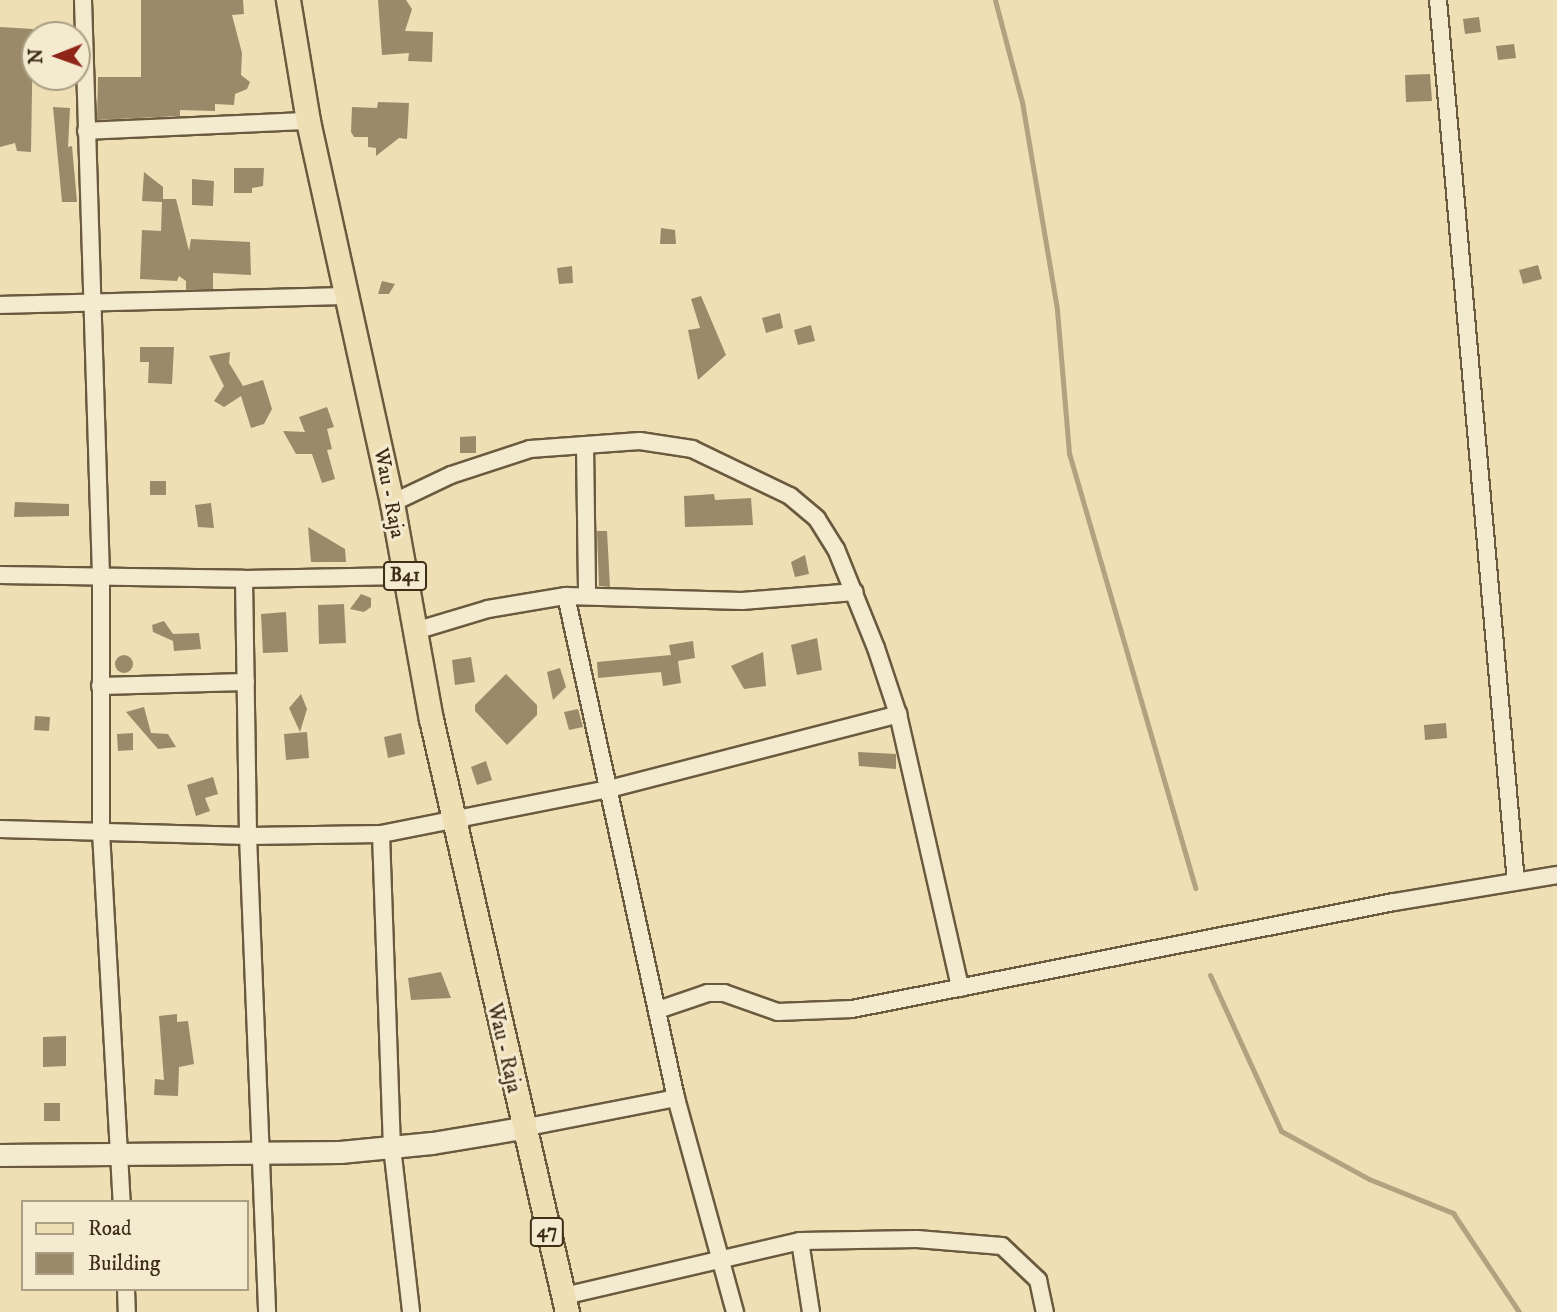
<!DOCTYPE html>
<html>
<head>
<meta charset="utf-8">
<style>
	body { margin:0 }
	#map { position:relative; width:1557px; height:1312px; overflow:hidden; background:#eedfb5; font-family:"IM FELL DW Pica",serif }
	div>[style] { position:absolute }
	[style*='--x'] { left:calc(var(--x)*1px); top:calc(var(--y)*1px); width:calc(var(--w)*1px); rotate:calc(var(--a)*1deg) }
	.stream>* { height:5px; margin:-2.5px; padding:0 2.5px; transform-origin:2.5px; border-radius:2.5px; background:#b2a27f }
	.building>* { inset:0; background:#9a8a69 }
	.round { border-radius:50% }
	.roads { filter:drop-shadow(2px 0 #6a5a3e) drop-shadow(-2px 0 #6a5a3e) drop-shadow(0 2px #6a5a3e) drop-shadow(0 -2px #6a5a3e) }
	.street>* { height:16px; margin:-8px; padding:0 8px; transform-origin:8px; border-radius:8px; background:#f4eacf }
	.secondary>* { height:21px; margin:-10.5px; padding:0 10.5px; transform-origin:10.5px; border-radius:10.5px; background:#f4eacf }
	.primary>* { height:23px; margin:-11.5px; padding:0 11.5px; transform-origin:11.5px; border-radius:11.5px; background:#eedfb5 }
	span { translate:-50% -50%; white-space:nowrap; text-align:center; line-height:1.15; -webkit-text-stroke:6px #f4eacf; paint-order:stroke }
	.shield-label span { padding:2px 5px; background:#f4eacf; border:2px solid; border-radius:5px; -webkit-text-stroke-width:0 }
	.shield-label { font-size:19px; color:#3e2d17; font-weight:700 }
	.street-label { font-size:21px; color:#3e2d17 }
	.legend { position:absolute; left:21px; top:1200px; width:228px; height:91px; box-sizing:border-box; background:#f4eacf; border:2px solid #ab9e85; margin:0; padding:9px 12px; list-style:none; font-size:21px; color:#3e2d17 }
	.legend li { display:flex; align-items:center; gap:14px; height:35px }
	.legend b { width:35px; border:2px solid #ab9e85 }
	.north { position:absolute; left:21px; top:21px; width:70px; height:70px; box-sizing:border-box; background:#f4eacf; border:2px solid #ab9e85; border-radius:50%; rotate:269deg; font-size:19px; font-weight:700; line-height:28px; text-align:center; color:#3e2d17 }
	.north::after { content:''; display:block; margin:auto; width:24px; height:32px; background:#8f2418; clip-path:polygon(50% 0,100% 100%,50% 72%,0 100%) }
</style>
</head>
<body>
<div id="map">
	<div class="stream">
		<i style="--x:995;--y:0;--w:106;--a:75.2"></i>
		<i style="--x:1022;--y:102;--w:211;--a:80.4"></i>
		<i style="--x:1057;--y:310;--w:144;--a:85.2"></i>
		<i style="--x:1069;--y:453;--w:453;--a:73.8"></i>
		<i style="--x:1210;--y:975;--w:171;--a:65.5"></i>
		<i style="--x:1281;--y:1131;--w:100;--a:28.6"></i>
		<i style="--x:1369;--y:1179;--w:91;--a:22"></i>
		<i style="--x:1453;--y:1213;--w:119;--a:56.3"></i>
	</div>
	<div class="building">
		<i style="clip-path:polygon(141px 0,243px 0,244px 14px,232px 15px,242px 53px,241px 75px,250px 82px,247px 89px,235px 94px,234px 105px,215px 104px,215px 111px,180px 110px,180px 116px,97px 120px,98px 77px,141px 77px)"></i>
		<i style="clip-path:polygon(378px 0,406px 0,412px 9px,405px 31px,433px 32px,432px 62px,408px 61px,409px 53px,382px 55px)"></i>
		<i style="clip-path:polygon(1479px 17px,1481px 32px,1465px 34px,1463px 19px)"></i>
		<i style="clip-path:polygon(0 27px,33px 29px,31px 152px,17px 151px,15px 143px,0 147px)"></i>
		<i style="clip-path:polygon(1514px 44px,1516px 58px,1498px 60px,1496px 46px)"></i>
		<i style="clip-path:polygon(1430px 74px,1432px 101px,1406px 102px,1405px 75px)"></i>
		<i style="clip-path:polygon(378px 102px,409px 103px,407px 139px,399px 138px,376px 156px,376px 148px,368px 147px,368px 137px,354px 137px,351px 132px,352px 107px,377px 108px)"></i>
		<i style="clip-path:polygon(53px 107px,70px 108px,68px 147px,72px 146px,77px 202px,62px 202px)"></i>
		<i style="clip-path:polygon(234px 168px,264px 168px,263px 186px,252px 188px,252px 193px,234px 193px)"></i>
		<i style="clip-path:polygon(144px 172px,163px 187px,163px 199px,176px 199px,189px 251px,191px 239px,250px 242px,251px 275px,213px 273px,213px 289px,186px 290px,186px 281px,179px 276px,177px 281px,140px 279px,142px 230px,161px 231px,162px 202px,142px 201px)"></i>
		<i style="clip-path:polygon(192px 179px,214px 181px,213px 206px,192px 205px)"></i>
		<i style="clip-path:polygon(661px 228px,675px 230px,676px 244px,660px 244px)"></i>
		<i style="clip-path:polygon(1538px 265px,1542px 279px,1523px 284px,1519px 270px)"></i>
		<i style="clip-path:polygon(572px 266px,573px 283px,559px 284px,557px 268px)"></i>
		<i style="clip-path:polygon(382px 281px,395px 284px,389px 294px,378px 294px)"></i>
		<i style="clip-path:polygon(701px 296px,726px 355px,698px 380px,688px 330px,700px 328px,691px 299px)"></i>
		<i style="clip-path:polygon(780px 313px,783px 328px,766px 333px,762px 318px)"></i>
		<i style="clip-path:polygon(811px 325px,815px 341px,798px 345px,794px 330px)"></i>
		<i style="clip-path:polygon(140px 347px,174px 347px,172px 384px,148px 383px,149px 362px,140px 362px)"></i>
		<i style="clip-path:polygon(230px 352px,229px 363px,243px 386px,263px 380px,272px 409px,264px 424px,251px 428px,241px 396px,224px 407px,214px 401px,224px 386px,209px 356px)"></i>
		<i style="clip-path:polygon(327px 407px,334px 427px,327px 429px,332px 449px,327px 450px,335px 479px,322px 483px,312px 454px,296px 454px,283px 431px,305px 432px,299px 417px)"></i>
		<i style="clip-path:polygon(476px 436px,476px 453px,460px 453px,460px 437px)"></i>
		<i style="clip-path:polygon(150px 481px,166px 481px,166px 495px,150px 495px)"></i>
		<i style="clip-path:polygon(714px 494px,715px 500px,751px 498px,753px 525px,685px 527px,684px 496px)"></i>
		<i style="clip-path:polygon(15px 502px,69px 504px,69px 516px,14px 517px)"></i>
		<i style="clip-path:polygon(211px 503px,214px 528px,198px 527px,195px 505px)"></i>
		<i style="clip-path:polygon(308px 527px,345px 549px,346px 562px,311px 562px)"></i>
		<i style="clip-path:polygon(597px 531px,607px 531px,610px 587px,599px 586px)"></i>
		<i style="clip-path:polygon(805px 555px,809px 574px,795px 577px,791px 562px)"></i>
		<i style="clip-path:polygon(361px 594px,371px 598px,371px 607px,364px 612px,350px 609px)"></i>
		<i style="clip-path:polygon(344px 604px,346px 643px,319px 644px,318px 605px)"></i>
		<i style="clip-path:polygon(286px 612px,288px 652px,263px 653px,261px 614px)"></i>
		<i style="clip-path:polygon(164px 621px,173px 634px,199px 633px,201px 649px,174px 651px,173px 641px,153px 632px,152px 625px)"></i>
		<i style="clip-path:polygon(817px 638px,822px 670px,797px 675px,791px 645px)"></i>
		<i style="clip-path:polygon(693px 641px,695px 658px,678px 661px,681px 683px,663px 686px,661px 672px,598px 678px,597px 662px,671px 655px,669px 645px)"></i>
		<i style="clip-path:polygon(763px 652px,766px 686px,744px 689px,731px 666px)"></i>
		<i class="round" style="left:115px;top:655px;width:18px;height:18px"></i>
		<i style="clip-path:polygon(471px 657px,475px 682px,455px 685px,452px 660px)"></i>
		<i style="clip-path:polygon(560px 668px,566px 687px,553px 700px,547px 672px)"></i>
		<i style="clip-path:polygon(506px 674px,537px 705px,537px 715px,507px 745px,475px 711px,475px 705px)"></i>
		<i style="clip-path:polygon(301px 694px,307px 709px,300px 732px,289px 708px)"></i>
		<i style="clip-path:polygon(144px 707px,151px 733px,168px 734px,176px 747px,158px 749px,126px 712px)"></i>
		<i style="clip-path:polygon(578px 709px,583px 727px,569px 730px,564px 712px)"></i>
		<i style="clip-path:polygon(35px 716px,50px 717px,49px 731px,34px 730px)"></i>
		<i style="clip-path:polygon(1446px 723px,1447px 738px,1425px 740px,1424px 725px)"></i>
		<i style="clip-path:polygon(307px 732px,309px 758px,286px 760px,284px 734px)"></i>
		<i style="clip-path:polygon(133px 733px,133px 750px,118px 751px,117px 734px)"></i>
		<i style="clip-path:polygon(401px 733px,405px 754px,388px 758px,384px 737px)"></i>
		<i style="clip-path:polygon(858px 752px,896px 754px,896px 769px,859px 766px)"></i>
		<i style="clip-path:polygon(486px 761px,492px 780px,477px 785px,471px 767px)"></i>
		<i style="clip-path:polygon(213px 777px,218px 794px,205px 798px,210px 811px,196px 816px,187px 785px)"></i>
		<i style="clip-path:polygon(441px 972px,451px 998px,411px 1000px,408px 978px)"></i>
		<i style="clip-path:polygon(177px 1014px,177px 1022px,188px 1021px,194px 1064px,179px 1067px,178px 1096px,154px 1095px,155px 1079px,164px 1080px,159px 1016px)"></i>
		<i style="clip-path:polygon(66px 1036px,66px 1066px,43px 1067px,43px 1037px)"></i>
		<i style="clip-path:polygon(44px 1103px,60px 1103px,60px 1121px,44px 1121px)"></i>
	</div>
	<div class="roads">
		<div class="street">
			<i style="--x:83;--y:0;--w:575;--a:88.21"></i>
			<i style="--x:101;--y:575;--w:257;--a:90"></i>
			<i style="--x:101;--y:832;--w:371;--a:86.8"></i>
			<i style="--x:1438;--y:0;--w:885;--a:84.95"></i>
			<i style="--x:86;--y:131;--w:222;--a:-2.6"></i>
			<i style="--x:0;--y:305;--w:346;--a:-1.5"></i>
			<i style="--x:585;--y:445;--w:150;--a:89.2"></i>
			<i style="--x:392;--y:503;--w:65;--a:-25.4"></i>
			<i style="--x:451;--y:475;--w:83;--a:-18.2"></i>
			<i style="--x:530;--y:449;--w:110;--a:-4.2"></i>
			<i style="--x:640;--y:441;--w:53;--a:8.7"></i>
			<i style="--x:692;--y:449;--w:109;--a:25.6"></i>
			<i style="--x:790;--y:496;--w:35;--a:40"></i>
			<i style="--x:817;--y:519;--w:36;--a:58"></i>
			<i style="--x:836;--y:549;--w:107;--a:68"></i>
			<i style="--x:876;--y:648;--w:70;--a:71.6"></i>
			<i style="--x:898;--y:714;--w:281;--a:77.2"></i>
			<i style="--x:0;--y:575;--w:244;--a:0.9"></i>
			<i style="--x:244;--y:579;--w:161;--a:-1.1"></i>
			<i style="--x:244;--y:579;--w:257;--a:89.1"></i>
			<i style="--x:248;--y:836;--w:476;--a:87.7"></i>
			<i style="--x:566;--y:596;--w:514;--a:77.64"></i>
			<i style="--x:676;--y:1098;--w:222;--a:74.6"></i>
			<i style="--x:415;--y:631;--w:76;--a:-16.8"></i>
			<i style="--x:488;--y:609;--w:79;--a:-9.5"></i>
			<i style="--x:566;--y:596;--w:176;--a:1.6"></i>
			<i style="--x:742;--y:601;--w:113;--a:-4.6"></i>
			<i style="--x:100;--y:686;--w:146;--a:-1.6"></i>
			<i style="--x:0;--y:829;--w:248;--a:1.6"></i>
			<i style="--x:248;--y:836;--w:133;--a:-0.9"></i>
			<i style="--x:381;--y:834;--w:232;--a:-11.2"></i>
			<i style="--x:609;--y:789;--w:299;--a:-14.5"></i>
			<i style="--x:381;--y:834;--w:313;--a:88"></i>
			<i style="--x:392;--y:1147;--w:166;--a:83.4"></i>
			<i style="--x:658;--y:1010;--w:53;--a:-18.8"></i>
			<i style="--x:708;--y:993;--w:16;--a:0"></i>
			<i style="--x:724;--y:993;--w:57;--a:19.4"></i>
			<i style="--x:778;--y:1012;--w:74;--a:-2.3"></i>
			<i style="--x:852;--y:1009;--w:552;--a:-11.17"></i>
			<i style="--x:1394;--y:902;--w:165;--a:-9.4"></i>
			<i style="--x:522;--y:1128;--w:157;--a:-11"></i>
			<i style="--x:800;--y:1241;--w:72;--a:81.2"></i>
			<i style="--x:126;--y:1289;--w:23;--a:88"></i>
			<i style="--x:564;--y:1296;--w:242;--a:-13.1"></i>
			<i style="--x:800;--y:1241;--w:117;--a:-1"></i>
			<i style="--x:917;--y:1239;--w:85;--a:4.7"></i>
			<i style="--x:1002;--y:1246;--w:50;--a:43.4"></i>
			<i style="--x:1038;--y:1280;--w:33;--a:78"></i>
		</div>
		<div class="secondary">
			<i style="--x:0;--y:1155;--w:340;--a:-0.5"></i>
			<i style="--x:340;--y:1152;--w:92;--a:-5.6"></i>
			<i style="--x:432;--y:1143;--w:91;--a:-9.5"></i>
		</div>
		<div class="primary">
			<i style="--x:288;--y:0;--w:123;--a:80.6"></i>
			<i style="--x:308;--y:121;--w:391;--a:77.6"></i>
			<i style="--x:392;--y:503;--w:219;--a:79.8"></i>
			<i style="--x:431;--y:719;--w:608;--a:77.08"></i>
		</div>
	</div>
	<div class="shield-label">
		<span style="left:405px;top:576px">B41</span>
		<span style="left:547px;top:1232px">47</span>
	</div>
	<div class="street-label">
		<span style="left:389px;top:493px;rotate:79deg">Wau - Raja</span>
		<span style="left:504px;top:1048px;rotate:77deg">Wau - Raja</span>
	</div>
	<ul class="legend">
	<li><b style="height:9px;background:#eedfb5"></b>Road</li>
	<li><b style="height:19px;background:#9a8a69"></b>Building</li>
	</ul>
	<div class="north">N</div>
</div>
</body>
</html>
